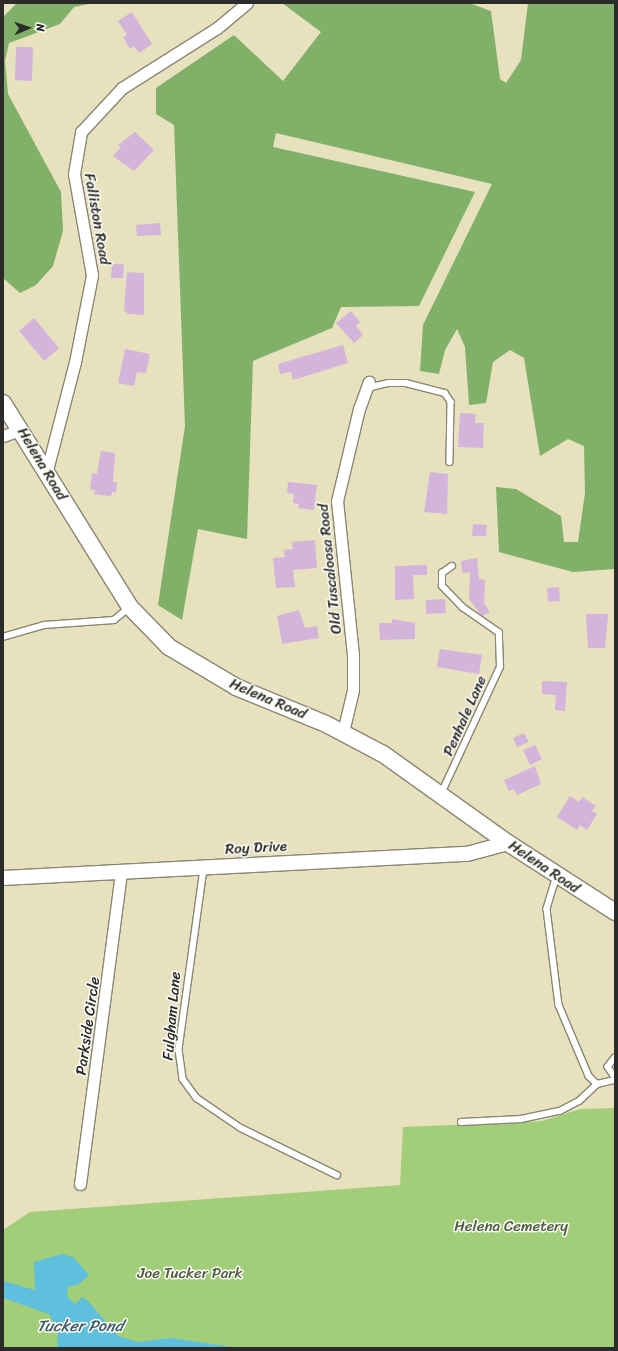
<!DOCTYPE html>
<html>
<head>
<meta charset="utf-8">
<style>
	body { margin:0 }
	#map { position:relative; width:618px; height:1351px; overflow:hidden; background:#e7e1be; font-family:Sriracha,sans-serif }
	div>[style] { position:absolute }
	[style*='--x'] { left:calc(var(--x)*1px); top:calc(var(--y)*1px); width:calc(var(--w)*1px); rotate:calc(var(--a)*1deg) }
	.green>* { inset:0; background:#a2cd79 }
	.forest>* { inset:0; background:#81b069 }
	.water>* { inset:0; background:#5fc0dd }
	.building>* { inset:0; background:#d3b4db }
	.roads { filter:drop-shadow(1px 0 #898674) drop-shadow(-1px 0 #898674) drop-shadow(0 1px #898674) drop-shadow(0 -1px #898674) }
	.service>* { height:5.5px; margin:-2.75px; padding:0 2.75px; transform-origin:2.75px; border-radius:2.75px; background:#fff }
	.minor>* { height:11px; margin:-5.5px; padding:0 5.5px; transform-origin:5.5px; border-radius:5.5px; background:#fff }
	.tertiary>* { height:14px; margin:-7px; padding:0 7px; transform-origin:7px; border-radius:7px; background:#fff }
	.secondary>* { height:16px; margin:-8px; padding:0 8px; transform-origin:8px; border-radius:8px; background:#fff }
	span { translate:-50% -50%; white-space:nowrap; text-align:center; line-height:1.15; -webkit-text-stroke:3px #fdfcf7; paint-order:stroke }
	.street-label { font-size:15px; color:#2b2b2b }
	.park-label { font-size:15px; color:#4f5c42 }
	.water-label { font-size:16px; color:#3d5f69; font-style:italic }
	.frame { position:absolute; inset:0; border:4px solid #2b2b2b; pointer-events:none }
	.north { position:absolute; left:8px; top:8px; width:40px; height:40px; -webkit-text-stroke:3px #fdfcf7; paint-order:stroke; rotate:88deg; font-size:11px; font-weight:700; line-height:16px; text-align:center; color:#2b2b2b }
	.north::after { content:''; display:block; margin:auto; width:14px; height:18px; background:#2b2b2b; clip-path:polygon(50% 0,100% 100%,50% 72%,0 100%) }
</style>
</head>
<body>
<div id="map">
	<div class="green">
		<i style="clip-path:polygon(615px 1108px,615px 1348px,3px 1348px,3px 1230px,30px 1212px,400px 1185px,403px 1127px,542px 1121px,580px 1109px)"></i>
	</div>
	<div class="forest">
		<i style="clip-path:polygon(17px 3px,94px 3px,74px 7px,60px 24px,9px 43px,5px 61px,8px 94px,61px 192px,63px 231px,53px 266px,36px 285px,20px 293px,3px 278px,3px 17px)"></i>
		<i style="clip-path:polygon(282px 3px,469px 3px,491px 11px,500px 79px,506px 83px,521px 60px,528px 3px,615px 3px,615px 569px,573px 572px,499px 552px,496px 487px,516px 489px,561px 516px,564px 542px,578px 542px,585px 493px,584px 446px,568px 439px,540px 456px,524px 358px,510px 350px,493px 362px,486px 403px,469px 405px,465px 347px,457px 329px,445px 350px,439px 374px,420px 371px,423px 325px,492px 184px,276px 133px,273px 147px,475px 192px,419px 306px,341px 307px,332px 328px,253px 361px,247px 539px,198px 529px,182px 620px,158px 605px,185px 426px,174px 125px,156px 114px,156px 88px,234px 35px,283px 81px,321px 32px)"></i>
	</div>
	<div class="water">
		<i style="clip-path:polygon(62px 1254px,73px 1257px,89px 1275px,79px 1284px,68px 1287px,67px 1296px,75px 1304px,82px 1297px,87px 1300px,118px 1336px,137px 1342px,171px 1338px,240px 1348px,57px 1348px,58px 1331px,49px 1314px,3px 1298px,3px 1281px,35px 1290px,34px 1262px)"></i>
	</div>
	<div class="building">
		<i style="clip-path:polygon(132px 12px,152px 44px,139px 53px,134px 46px,130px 49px,123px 37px,127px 35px,118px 21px)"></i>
		<i style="clip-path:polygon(16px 47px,33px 47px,32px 81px,15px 80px)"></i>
		<i style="clip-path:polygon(135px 132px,154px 150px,134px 171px,113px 156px,121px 147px,118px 145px)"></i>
		<i style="clip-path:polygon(160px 223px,161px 235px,137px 236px,136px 225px)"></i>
		<i style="clip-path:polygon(112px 264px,124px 264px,123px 278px,111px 278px)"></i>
		<i style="clip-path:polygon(127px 272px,144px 273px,144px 315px,128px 314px,124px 310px)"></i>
		<i style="clip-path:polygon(351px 311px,360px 322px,356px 326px,363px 335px,354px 343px,336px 323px)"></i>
		<i style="clip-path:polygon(34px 318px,59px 348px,44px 361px,19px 331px)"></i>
		<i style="clip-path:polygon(343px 345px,348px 363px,293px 380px,291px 372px,280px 374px,278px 364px)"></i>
		<i style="clip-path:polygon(125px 349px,150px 354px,146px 373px,137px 372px,134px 386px,118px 383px)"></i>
		<i style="clip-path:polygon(460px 413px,476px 414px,475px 423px,484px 423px,483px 448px,458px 447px)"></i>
		<i style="clip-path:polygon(101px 451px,115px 453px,113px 482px,117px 482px,116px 493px,112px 492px,111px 496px,94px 494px,95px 490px,90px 489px,92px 473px,97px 474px)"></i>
		<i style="clip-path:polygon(430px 472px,448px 474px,447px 514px,424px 512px)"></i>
		<i style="clip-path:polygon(288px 482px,317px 485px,314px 510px,298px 508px,299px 504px,293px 503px,294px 494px,287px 493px)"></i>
		<i style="clip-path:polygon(473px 524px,487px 525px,486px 536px,472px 536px)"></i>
		<i style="clip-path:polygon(315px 540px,317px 568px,293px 570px,295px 587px,276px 588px,273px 558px,285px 557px,284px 550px,293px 549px,292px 542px)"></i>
		<i style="clip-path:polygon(477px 558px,479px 579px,485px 580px,484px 603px,490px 612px,482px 616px,469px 599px,470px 572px,462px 573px,461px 561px)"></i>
		<i style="clip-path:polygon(427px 565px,427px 575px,413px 575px,414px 599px,395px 600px,395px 566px)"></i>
		<i style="clip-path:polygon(559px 587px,560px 601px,548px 602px,547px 588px)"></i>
		<i style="clip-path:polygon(445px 599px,446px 613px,426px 614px,426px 600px)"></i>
		<i style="clip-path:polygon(299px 610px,305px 628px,317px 626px,319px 638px,282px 644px,277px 616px)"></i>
		<i style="clip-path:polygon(586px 614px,608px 614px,605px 648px,588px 648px)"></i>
		<i style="clip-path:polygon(392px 619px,415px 623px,415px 639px,380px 640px,379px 623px,392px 623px)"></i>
		<i style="clip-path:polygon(440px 649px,482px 655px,479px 674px,437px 667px)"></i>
		<i style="clip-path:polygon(542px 681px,567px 682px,565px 711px,555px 710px,556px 695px,542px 694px)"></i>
		<i style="clip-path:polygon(524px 733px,529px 742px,517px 747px,513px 738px)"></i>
		<i style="clip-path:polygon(535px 745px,542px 759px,530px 765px,523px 750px)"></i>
		<i style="clip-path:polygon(535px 766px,541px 784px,517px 795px,514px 789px,509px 791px,504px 780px)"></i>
		<i style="clip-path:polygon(570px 796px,579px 802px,582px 797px,596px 806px,592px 811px,597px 814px,587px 830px,580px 825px,577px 830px,557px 817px)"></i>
	</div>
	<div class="roads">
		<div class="service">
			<i style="--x:367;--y:388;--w:22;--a:-13"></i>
			<i style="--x:388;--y:383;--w:18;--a:0"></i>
			<i style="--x:406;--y:383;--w:40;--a:14.4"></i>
			<i style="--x:445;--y:393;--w:11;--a:56"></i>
			<i style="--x:451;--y:402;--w:60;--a:91"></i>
			<i style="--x:3;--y:637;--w:43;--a:-16.3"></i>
			<i style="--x:44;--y:625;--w:70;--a:-4.1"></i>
			<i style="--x:114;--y:620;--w:21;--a:-39"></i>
			<i style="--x:441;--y:794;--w:140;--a:-65.1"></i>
			<i style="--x:500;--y:667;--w:34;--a:-92"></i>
			<i style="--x:499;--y:633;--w:44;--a:-145.2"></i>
			<i style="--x:463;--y:608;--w:30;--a:-134"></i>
			<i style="--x:442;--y:586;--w:13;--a:-90"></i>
			<i style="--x:442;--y:573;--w:12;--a:-35"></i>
			<i style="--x:204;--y:869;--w:183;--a:97.9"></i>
			<i style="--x:179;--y:1050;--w:29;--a:82"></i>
			<i style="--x:183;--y:1079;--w:24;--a:54"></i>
			<i style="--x:197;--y:1098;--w:53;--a:34.3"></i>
			<i style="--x:241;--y:1128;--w:107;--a:26.1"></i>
			<i style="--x:557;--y:876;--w:34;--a:107"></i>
			<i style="--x:547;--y:909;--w:97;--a:82.9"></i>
			<i style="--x:559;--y:1005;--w:77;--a:67.1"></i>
			<i style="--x:589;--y:1076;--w:11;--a:45"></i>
			<i style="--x:597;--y:1084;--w:18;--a:-13"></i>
			<i style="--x:615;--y:1058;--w:11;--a:128"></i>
			<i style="--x:608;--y:1067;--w:12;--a:55"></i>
			<i style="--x:461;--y:1122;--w:60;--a:-2.9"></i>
			<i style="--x:521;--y:1119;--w:40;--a:-12"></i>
			<i style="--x:560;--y:1111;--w:21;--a:-28"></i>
			<i style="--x:579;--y:1101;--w:25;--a:-43"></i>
		</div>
		<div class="minor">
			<i style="--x:3;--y:436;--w:20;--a:-20"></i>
			<i style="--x:47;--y:470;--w:112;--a:-75.5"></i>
			<i style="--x:75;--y:362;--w:89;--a:-78.9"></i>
			<i style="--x:92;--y:275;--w:103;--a:-100.1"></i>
			<i style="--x:74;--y:174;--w:43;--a:-80.5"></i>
			<i style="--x:81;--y:132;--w:60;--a:-47"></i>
			<i style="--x:122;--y:88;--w:112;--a:-32.3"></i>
			<i style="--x:217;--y:28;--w:39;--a:-40"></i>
			<i style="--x:343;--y:732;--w:43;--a:-76.6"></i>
			<i style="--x:353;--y:690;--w:35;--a:-90"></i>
			<i style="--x:353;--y:655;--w:155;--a:-95.9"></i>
			<i style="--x:337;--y:501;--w:95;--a:-76.6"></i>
			<i style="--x:359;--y:409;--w:29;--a:-70"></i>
			<i style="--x:80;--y:1184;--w:315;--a:-82.5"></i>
		</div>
		<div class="tertiary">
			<i style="--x:3;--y:878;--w:465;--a:-3"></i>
			<i style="--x:467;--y:854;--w:42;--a:-15"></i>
		</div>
		<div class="secondary">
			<i style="--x:3;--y:403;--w:240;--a:58.1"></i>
			<i style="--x:130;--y:607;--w:56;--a:45.7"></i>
			<i style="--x:169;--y:647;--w:78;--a:30.8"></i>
			<i style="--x:236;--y:687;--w:97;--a:22.3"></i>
			<i style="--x:326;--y:724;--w:64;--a:27.8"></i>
			<i style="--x:383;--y:754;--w:153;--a:35.5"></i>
			<i style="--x:508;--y:843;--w:127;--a:32.8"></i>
		</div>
	</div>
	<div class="street-label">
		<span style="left:97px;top:219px;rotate:80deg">Falliston Road</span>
		<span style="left:42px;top:464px;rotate:59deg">Helena Road</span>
		<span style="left:330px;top:569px;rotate:-96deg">Old Tuscaloosa Road</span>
		<span style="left:268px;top:699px;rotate:23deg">Helena Road</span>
		<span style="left:465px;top:716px;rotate:-66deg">Penhale Lane</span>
		<span style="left:256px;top:848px;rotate:-3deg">Roy Drive</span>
		<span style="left:544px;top:867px;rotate:34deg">Helena Road</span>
		<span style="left:172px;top:1016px;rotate:-85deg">Fulgham Lane</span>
		<span style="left:88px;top:1026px;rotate:-82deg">Parkside Circle</span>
	</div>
	<div class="park-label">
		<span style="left:511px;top:1227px">Helena Cemetery</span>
		<span style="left:190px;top:1274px">Joe Tucker Park</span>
	</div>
	<div class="water-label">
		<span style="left:80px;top:1326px">Tucker Pond</span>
	</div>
	<div class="frame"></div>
	<div class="north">N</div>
</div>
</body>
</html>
